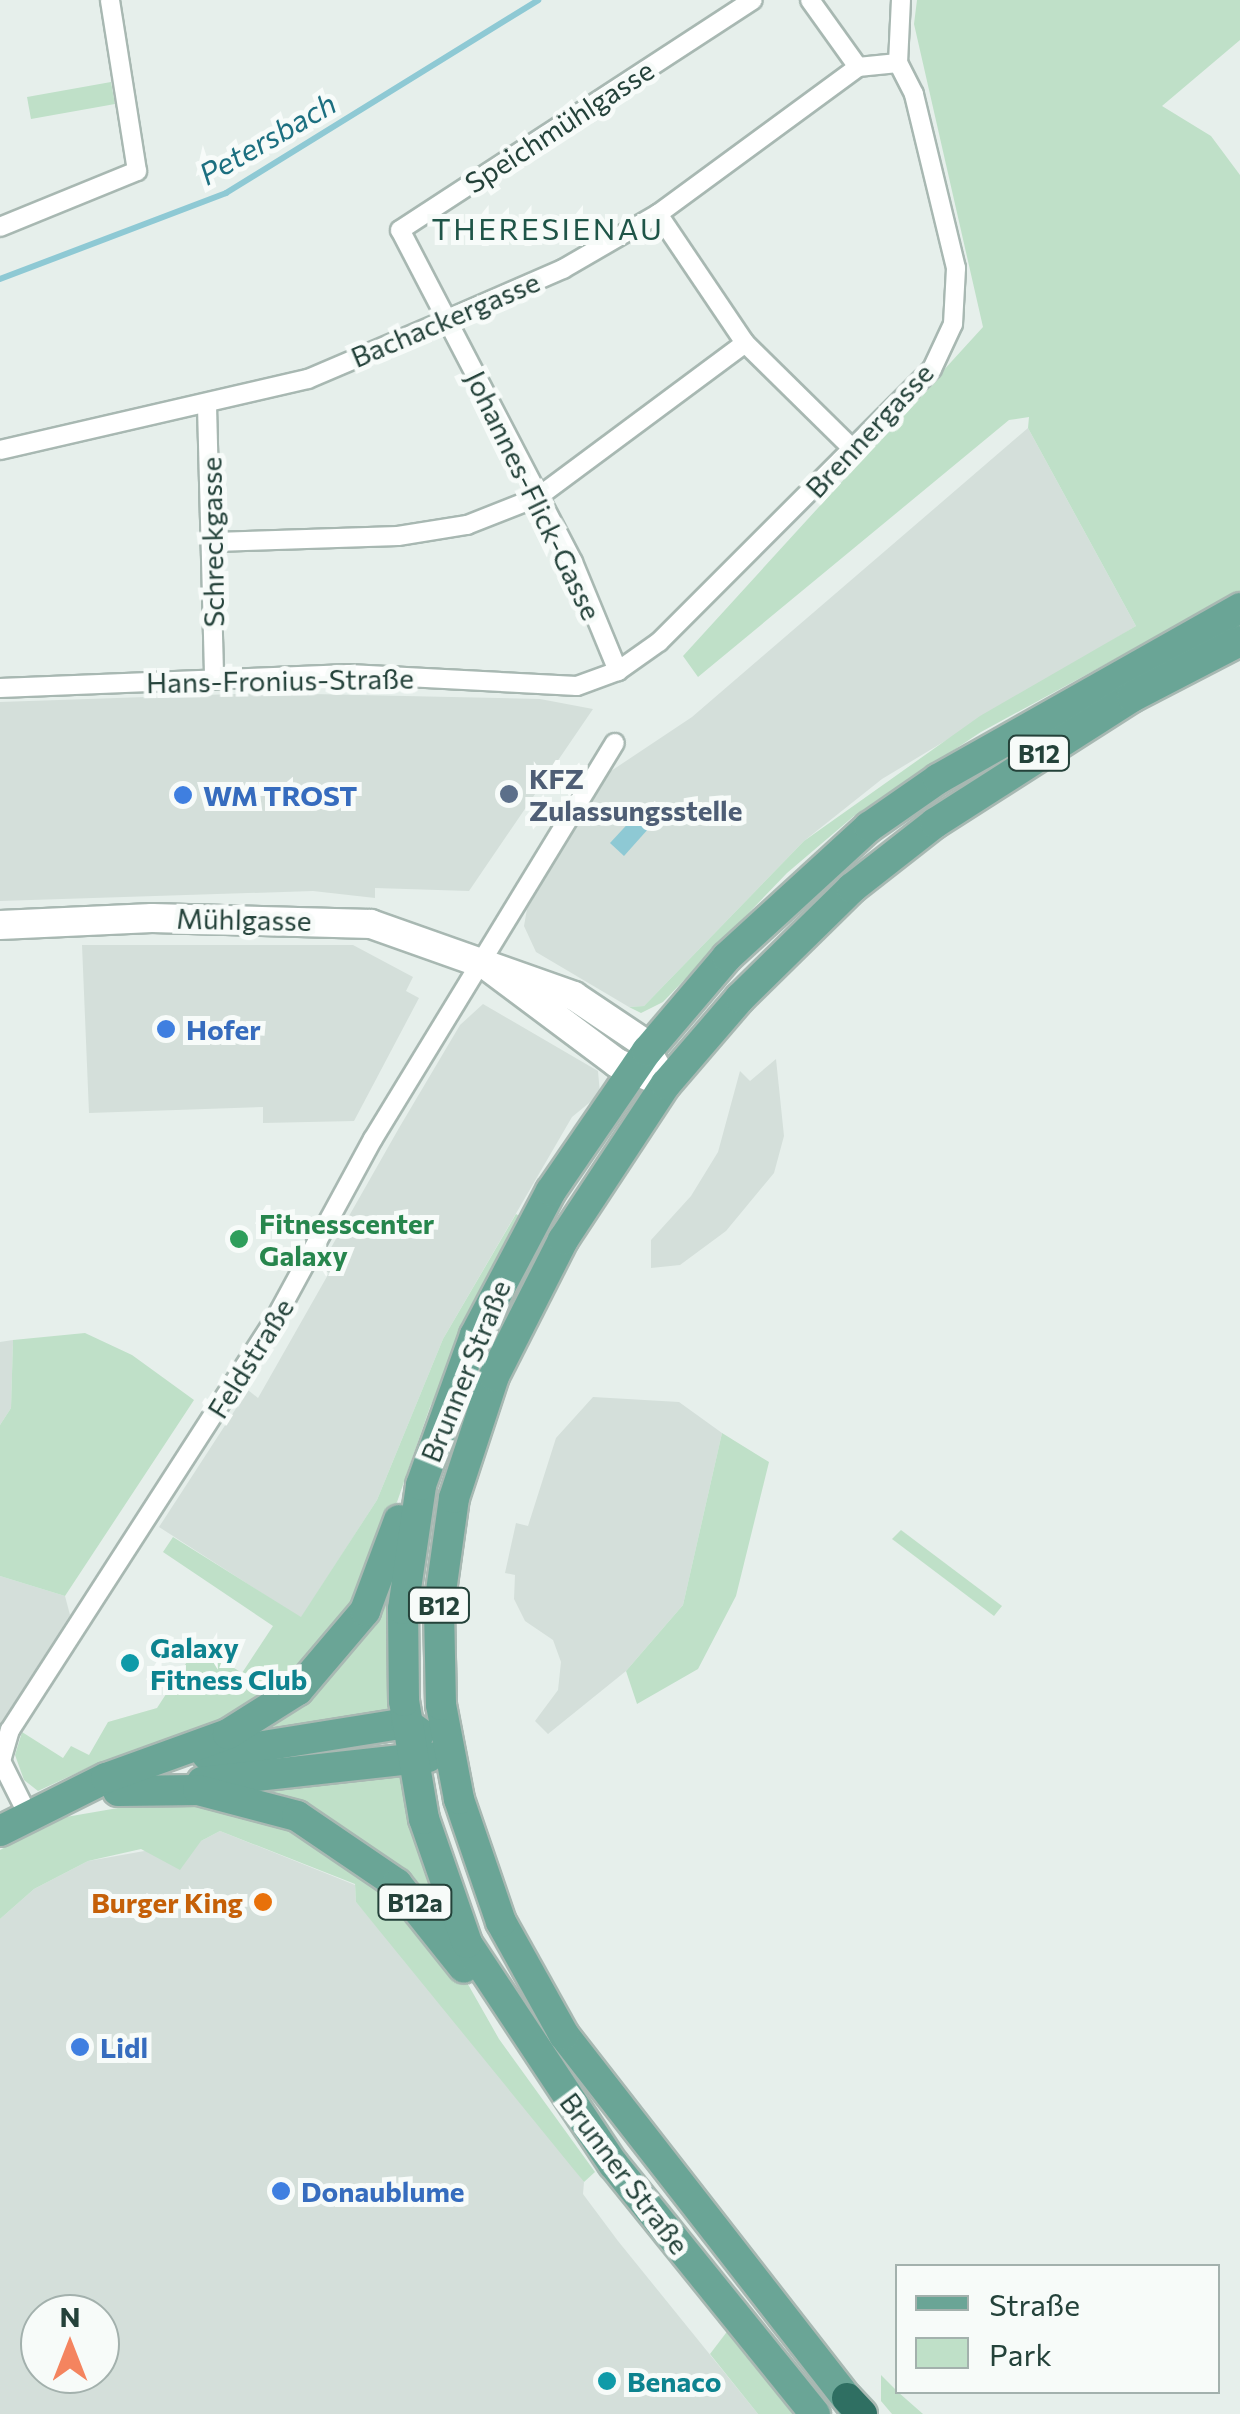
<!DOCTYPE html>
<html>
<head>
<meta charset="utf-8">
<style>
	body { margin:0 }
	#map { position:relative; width:1240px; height:2414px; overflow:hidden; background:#e6efeb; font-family:Commissioner,sans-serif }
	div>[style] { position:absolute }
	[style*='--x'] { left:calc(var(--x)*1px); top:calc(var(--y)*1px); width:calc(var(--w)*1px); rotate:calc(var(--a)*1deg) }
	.built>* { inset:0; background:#d4dfda }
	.green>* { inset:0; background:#bfe0c8 }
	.water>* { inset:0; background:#8ec9d4 }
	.stream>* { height:6px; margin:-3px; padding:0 3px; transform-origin:3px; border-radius:3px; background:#8ec9d4 }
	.roads { filter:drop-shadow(2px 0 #a8b8b2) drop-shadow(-2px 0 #a8b8b2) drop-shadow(0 2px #a8b8b2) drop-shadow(0 -2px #a8b8b2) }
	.street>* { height:18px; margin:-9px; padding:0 9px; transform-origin:9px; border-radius:9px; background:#fff }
	.secondary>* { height:28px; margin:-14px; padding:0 14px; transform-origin:14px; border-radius:14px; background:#fff }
	.primary>* { height:30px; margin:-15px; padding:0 15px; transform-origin:15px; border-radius:15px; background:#6aa596 }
	.highway>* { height:30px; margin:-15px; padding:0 15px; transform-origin:15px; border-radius:15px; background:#2f6f62 }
	.dots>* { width:28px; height:28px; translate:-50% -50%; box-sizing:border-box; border:5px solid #f7fbf9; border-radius:50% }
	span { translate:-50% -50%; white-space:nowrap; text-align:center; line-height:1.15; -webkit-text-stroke:10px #f7fbf9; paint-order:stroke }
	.shield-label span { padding:2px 8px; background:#f7fbf9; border:2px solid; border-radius:8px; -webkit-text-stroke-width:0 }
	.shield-label { font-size:25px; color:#24423a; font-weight:700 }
	.street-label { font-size:28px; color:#24423a }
	.service-label { font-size:28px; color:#4e5e75; font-weight:700 }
	.left { translate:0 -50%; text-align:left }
	.shop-label { font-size:28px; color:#366cbe; font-weight:700 }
	.leisure-label { font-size:28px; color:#27864d; font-weight:700 }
	.culture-label { font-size:28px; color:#0d838f; font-weight:700 }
	.food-label { font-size:28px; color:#c56008; font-weight:700 }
	.right { translate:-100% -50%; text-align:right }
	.water-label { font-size:30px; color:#1c6f80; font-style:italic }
	.neighbourhood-label { font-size:30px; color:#1f5548; letter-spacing:2.5px }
	.legend { position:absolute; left:895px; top:2264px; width:325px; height:130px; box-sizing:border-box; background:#f7fbf9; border:2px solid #a3b1ad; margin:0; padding:12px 18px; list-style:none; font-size:30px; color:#24423a }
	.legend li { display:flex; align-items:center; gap:20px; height:50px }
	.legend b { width:50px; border:2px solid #a3b1ad }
	.north { position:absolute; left:20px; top:2294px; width:100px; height:100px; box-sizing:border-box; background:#f7fbf9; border:2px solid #a3b1ad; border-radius:50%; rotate:0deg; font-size:28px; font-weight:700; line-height:40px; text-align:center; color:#24423a }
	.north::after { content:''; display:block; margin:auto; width:35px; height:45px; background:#f4845f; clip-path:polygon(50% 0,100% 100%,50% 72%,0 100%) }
</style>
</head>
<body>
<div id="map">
	<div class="built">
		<i style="clip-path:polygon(1028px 428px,1136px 626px,882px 779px,804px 841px,644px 1006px,629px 1007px,536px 952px,524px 926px,527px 909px,605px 775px,692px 717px)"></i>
		<i style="clip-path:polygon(265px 693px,540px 699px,593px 709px,469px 891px,375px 888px,375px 898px,313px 891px,0 901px,0 702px)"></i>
		<i style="clip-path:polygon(82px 945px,353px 945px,413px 977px,406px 991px,419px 998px,354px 1121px,263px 1123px,263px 1107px,89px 1113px)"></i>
		<i style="clip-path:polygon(483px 1004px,598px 1071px,600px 1094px,572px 1117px,443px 1339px,377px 1500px,301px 1618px,159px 1527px,248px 1390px,258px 1398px,329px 1273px,320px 1267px,399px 1128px,460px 1025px)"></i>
		<i style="clip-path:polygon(776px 1059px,784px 1136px,774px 1173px,726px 1231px,680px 1265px,651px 1268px,651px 1240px,691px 1196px,718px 1152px,740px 1071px,750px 1081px)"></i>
		<i style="clip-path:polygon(13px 1340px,11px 1408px,0 1425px,0 1342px)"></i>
		<i style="clip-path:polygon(593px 1397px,679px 1402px,722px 1433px,683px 1605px,626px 1671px,548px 1734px,535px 1721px,558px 1690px,561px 1662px,553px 1640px,525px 1621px,514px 1599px,515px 1575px,505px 1573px,516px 1523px,528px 1526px,556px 1438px)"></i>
		<i style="clip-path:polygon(0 1576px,65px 1596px,70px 1615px,0 1725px)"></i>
		<i style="clip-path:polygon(evenodd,220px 1831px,355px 1885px,356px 1902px,510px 2083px,584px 2182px,583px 2194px,618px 2241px,758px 2414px,0 2414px,0 1919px,34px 1889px,88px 1861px,201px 1841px,220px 1831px,40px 2314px,100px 2314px,100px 2374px,40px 2374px,40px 2314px)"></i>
	</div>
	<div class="green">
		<i style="clip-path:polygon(917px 0,1240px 0,1240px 40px,1162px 106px,1211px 136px,1240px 175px,1240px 591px,981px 732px,854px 816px,787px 873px,663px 1002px,641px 1013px,629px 1007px,644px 1006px,804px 841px,980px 716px,1136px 626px,1028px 428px,1029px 417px,1009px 420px,698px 677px,683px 656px,983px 327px,914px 24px)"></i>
		<i style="clip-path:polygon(111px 82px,115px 104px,31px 119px,27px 97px)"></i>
		<i style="clip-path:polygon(516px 1214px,524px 1219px,430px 1407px,379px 1554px,342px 1626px,274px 1695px,196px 1735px,98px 1763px,38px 1791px,24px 1780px,15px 1755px,22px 1732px,63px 1758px,71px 1746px,89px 1755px,108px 1722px,157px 1708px,198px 1645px,242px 1673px,273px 1626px,163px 1552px,173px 1537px,301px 1617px,377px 1500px,443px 1339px)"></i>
		<i style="clip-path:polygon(85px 1333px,132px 1355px,194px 1400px,65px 1596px,0 1576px,0 1425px,11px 1408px,13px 1340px)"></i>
		<i style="clip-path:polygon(722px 1433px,769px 1462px,736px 1596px,698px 1669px,637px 1704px,626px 1671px,683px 1605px)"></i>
		<i style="clip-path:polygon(901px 1530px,1002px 1606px,994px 1616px,892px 1539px)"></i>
		<i style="clip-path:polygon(393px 1582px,393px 1714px,244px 1742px,341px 1661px)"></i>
		<i style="clip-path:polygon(402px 1776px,438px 1899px,430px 1902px,346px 1831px,272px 1795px,273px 1789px)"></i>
		<i style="clip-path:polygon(176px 1798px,294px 1823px,387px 1889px,461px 1972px,499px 2039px,595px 2172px,584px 2182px,356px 1902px,355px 1884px,220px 1831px,201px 1841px,180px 1870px,141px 1849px,88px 1861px,34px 1889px,0 1919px,0 1850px,60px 1818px)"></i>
		<i style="clip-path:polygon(729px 2329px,800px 2414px,758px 2414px,710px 2354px)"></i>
		<i style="clip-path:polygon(881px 2375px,898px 2392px,923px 2414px,892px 2414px,881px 2401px)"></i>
	</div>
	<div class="water">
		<i style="clip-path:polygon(635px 816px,649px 828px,624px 856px,610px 843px)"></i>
	</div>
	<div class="stream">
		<i style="--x:0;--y:279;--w:242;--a:-20.8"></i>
		<i style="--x:226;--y:193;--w:367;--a:-31.7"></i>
	</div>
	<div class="roads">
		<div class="street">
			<i style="--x:810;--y:0;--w:82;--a:54.4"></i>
			<i style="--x:658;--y:214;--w:156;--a:56"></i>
			<i style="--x:745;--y:343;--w:153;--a:44.5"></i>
			<i style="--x:0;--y:227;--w:148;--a:-22.2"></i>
			<i style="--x:137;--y:171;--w:173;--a:-99"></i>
			<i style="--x:207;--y:406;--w:273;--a:88.5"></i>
			<i style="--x:0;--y:450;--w:316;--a:-13"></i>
			<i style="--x:308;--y:379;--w:150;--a:-23.1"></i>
			<i style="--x:446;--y:320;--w:128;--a:-23.6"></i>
			<i style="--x:563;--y:269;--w:110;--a:-30.1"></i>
			<i style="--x:658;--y:214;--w:248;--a:-36.3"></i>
			<i style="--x:858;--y:67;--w:40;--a:-5.7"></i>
			<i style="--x:215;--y:542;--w:183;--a:-1.9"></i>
			<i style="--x:398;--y:536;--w:70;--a:-9.1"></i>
			<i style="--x:467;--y:525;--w:76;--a:-21.5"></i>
			<i style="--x:538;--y:497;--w:258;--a:-36.6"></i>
			<i style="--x:618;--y:671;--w:118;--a:-112.4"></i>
			<i style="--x:573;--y:562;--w:374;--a:-117.5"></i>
			<i style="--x:400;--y:230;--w:421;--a:-33.1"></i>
			<i style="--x:0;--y:688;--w:349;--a:-2.3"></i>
			<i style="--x:349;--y:674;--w:228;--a:3"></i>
			<i style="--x:577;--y:686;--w:44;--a:-20.1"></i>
			<i style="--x:618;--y:671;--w:50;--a:-35.3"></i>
			<i style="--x:659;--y:642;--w:386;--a:-45"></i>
			<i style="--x:932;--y:369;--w:50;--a:-65"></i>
			<i style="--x:953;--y:324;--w:56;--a:-86.9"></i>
			<i style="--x:956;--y:268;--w:179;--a:-103.6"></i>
			<i style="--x:914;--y:94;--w:35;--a:-117"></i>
			<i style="--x:898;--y:63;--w:63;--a:-87.3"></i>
			<i style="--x:27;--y:1813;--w:58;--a:-116.6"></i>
			<i style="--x:1;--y:1761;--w:32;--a:-74"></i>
			<i style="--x:10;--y:1730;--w:487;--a:-57.2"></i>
			<i style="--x:274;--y:1321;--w:207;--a:-61.5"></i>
			<i style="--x:373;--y:1139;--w:464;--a:-58.6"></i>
		</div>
		<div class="secondary">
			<i style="--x:0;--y:925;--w:152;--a:-2.6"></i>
			<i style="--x:152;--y:918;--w:219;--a:1.6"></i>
			<i style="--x:371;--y:924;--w:215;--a:19.5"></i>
			<i style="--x:574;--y:996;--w:81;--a:33.9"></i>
			<i style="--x:641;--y:1041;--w:50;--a:59.8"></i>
			<i style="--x:490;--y:968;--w:159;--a:36.8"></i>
			<i style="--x:617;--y:1063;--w:38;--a:23"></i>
		</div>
		<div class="primary">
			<i style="--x:207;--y:1755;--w:202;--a:-9.1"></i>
			<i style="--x:406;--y:1723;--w:17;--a:36"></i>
			<i style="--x:202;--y:1782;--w:228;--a:-6.3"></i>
			<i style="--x:118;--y:1791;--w:80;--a:-0.7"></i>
			<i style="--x:198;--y:1790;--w:102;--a:14.7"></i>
			<i style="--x:297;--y:1816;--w:121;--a:34.2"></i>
			<i style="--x:397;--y:1884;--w:107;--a:51.4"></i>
			<i style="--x:0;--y:1831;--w:119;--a:-26.6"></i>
			<i style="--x:106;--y:1778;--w:130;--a:-19.8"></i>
			<i style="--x:228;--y:1734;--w:83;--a:-32.2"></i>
			<i style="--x:298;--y:1690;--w:104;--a:-49.7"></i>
			<i style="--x:365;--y:1611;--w:97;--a:-69.5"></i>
			<i style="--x:815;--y:2414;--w:321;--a:-128.9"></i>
			<i style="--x:613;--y:2164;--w:265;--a:-123.5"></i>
			<i style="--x:467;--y:1943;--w:131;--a:-109.1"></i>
			<i style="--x:424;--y:1819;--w:120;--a:-99.6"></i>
			<i style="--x:404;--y:1701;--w:92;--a:-90.6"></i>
			<i style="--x:403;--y:1609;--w:125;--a:-81.7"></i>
			<i style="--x:421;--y:1485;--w:159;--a:-70.2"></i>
			<i style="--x:475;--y:1335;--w:163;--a:-62.2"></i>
			<i style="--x:551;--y:1191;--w:170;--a:-55.6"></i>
			<i style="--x:647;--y:1051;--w:123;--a:-49.6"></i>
			<i style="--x:727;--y:957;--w:193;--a:-42.5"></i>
			<i style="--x:869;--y:827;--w:84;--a:-34.8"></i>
			<i style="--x:938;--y:779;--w:347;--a:-29.5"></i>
			<i style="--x:859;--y:2414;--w:480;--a:-127.9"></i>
			<i style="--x:564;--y:2035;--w:129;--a:-119.1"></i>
			<i style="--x:501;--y:1922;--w:130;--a:-108.9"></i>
			<i style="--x:459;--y:1799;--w:96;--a:-100.8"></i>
			<i style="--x:441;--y:1705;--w:99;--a:-91.2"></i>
			<i style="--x:439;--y:1606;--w:109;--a:-82.1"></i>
			<i style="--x:454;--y:1498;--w:128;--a:-71.8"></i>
			<i style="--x:494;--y:1376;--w:153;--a:-63.1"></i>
			<i style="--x:563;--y:1240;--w:187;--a:-56.6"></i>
			<i style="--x:666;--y:1084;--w:113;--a:-49.3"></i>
			<i style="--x:740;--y:998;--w:157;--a:-44.5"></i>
			<i style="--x:852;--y:888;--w:105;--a:-38.1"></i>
			<i style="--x:935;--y:823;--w:234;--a:-32.6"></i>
			<i style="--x:1132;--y:697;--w:122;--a:-27.4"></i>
		</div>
		<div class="highway">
			<i style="--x:847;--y:2398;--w:22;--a:47"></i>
		</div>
	</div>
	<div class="dots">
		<i style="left:509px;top:794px;background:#5c6f8a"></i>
		<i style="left:183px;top:795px;background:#3f7fe0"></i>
		<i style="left:166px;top:1029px;background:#3f7fe0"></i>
		<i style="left:239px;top:1239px;background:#2e9e5b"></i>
		<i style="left:130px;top:1663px;background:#0f9aa8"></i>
		<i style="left:263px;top:1902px;background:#e8710a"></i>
		<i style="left:80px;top:2047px;background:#3f7fe0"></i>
		<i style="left:281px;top:2191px;background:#3f7fe0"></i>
		<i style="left:607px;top:2381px;background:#0f9aa8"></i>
	</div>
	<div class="shield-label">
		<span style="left:1039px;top:753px">B12</span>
		<span style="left:439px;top:1605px">B12</span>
		<span style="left:415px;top:1902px">B12a</span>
	</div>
	<div class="street-label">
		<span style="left:559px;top:126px;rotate:-33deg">Speichmühlgasse</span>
		<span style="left:445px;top:319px;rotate:-23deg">Bachackergasse</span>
		<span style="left:869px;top:430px;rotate:-47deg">Brennergasse</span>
		<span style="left:534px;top:495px;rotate:64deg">Johannes-Flick-Gasse</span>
		<span style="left:212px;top:542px;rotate:-91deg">Schreckgasse</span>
		<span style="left:280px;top:680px;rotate:-1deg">Hans-Fronius-Straße</span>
		<span style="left:244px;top:919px;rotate:1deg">Mühlgasse</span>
		<span style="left:250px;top:1358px;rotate:-58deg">Feldstraße</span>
		<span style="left:465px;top:1371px;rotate:-68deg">Brunner Straße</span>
		<span style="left:625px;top:2173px;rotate:53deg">Brunner Straße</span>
	</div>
	<div class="service-label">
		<span class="left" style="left:529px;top:794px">KFZ<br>Zulassungsstelle</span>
	</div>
	<div class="shop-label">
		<span class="left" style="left:203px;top:795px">WM TROST</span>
		<span class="left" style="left:186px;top:1029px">Hofer</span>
		<span class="left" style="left:100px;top:2047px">Lidl</span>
		<span class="left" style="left:301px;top:2191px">Donaublume</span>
	</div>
	<div class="leisure-label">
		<span class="left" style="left:259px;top:1239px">Fitnesscenter<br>Galaxy</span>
	</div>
	<div class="culture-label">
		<span class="left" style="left:150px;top:1663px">Galaxy<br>Fitness Club</span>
		<span class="left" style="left:627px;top:2381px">Benaco</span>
	</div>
	<div class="food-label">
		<span class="right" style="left:243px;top:1902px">Burger King</span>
	</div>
	<div class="water-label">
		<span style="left:267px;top:138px;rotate:-30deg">Petersbach</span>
	</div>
	<div class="neighbourhood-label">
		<span style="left:548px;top:228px">THERESIENAU</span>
	</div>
	<ul class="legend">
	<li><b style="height:12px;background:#6aa596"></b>Straße</li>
	<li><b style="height:28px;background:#bfe0c8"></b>Park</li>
	</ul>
	<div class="north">N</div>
</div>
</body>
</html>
